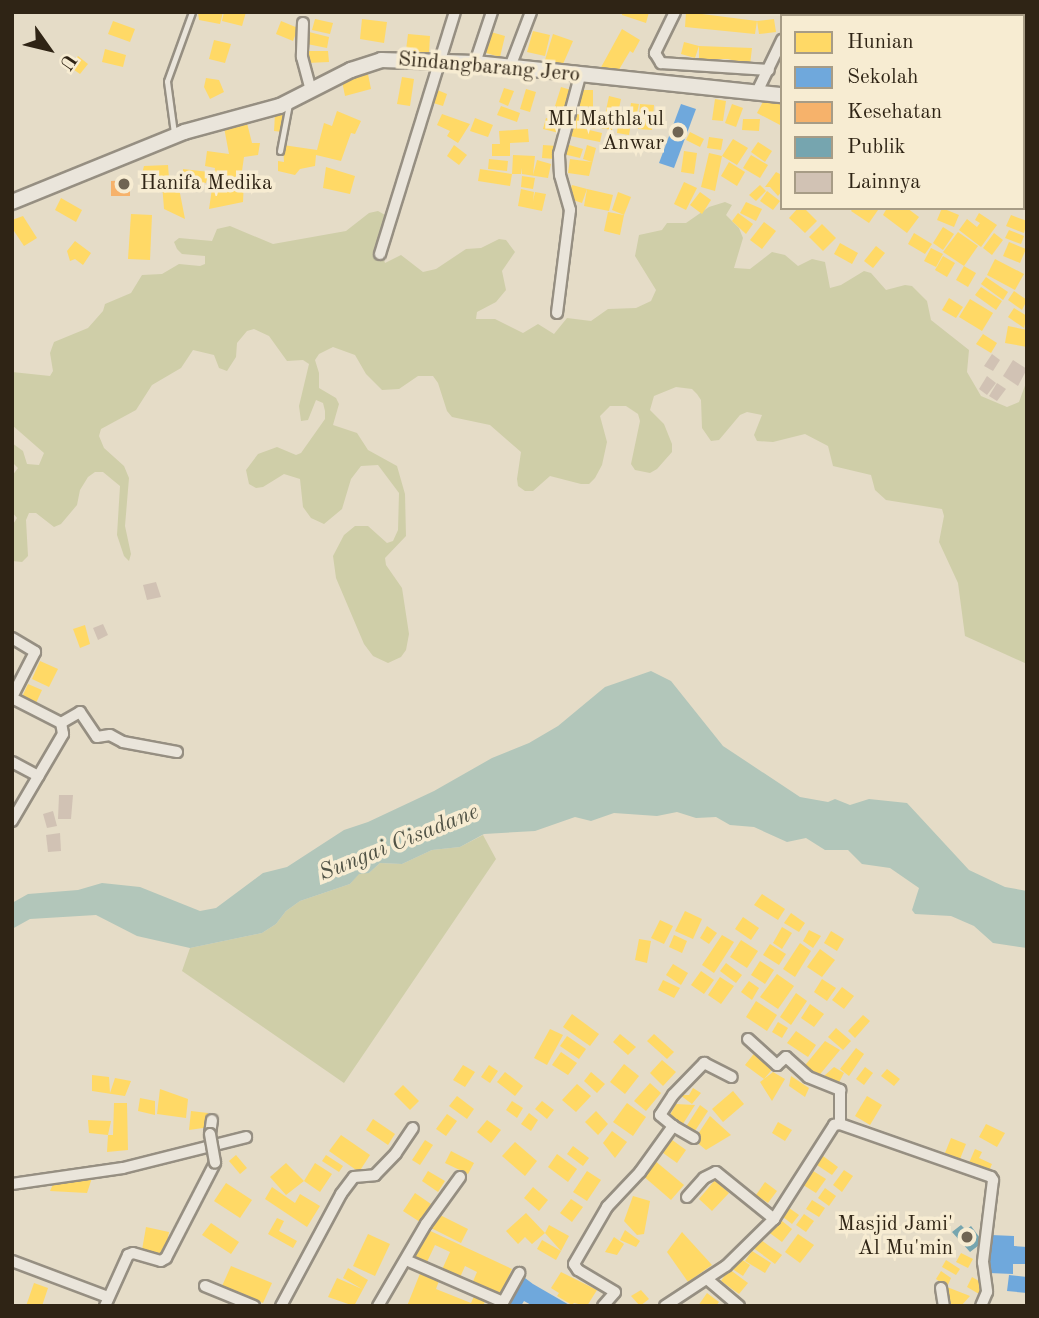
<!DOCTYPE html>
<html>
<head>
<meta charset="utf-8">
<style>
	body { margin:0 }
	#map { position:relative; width:1039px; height:1318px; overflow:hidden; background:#e5dcc7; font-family:"Old Standard TT",serif }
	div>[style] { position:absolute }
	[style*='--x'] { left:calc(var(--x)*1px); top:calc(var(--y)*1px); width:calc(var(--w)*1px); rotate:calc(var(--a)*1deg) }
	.green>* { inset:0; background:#cfcea8 }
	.water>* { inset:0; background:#b2c6ba }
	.homes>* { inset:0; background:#ffd966 }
	.schools>* { inset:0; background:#6fa8dc }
	.health>* { inset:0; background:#f6b26b }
	.public>* { inset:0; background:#76a5af }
	.building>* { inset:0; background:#d1c2b4 }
	.roads { filter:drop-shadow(2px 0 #968f82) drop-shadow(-2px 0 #968f82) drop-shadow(0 2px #968f82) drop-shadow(0 -2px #968f82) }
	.lane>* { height:5px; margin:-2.5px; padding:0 2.5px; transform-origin:2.5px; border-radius:2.5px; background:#eae5db }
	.street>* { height:10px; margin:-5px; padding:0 5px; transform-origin:5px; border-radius:5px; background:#eae5db }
	.secondary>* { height:14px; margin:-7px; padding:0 7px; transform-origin:7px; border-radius:7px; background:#eae5db }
	.bridges { filter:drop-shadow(2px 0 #968f82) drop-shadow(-2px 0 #968f82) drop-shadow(0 2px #968f82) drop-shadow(0 -2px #968f82) }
	.street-bridge>* { height:10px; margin:-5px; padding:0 5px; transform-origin:5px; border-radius:5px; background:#eae5db }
	.dots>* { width:19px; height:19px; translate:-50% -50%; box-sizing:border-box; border:4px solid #f7ecd2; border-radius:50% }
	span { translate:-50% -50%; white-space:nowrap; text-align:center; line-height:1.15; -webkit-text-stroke:7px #f7ecd2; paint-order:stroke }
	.street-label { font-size:21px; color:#2f2415 }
	.poi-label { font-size:21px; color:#2f2415 }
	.right { translate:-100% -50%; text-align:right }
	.left { translate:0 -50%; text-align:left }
	.water-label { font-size:23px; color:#505245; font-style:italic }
	.frame { position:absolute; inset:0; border:14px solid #2f2415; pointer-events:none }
	.legend { position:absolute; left:780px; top:14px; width:245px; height:196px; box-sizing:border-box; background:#f7ecd2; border:2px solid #a79c86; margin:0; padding:9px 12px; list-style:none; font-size:21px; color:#2f2415 }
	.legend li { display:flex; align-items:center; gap:14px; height:35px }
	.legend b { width:35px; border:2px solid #a79c86 }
	.north { position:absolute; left:14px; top:14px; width:70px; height:70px; -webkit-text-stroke:5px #f7ecd2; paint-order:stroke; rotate:124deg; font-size:19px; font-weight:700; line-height:28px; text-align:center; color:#2f2415 }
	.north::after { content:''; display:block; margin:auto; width:24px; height:32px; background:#2f2415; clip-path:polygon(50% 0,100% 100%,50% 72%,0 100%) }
</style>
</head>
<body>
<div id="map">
	<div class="green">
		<i style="clip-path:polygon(795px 12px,991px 12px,990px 16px,793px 16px)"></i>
		<i style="clip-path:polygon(725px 202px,732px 205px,726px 215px,739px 228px,743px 238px,734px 268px,750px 269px,772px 252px,785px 255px,798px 266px,812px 259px,825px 262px,830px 288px,841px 285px,864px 271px,871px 273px,886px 290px,905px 285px,912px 286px,927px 301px,931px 320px,969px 350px,967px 372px,981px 396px,1007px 407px,1019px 402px,1027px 380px,1027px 664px,965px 636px,958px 583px,939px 542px,944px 516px,942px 509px,886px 500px,875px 490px,871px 475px,833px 466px,828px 446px,805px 434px,773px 442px,757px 441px,754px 435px,762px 415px,747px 412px,740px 415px,719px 440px,711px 441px,702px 428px,701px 400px,697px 394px,692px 389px,676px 387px,654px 396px,650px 410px,664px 424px,672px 444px,672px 452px,657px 469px,650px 473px,635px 470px,631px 464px,640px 421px,638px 414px,626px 406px,610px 406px,600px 416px,607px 442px,602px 465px,595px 478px,589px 484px,581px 484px,550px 476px,533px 491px,525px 491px,518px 486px,517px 479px,521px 452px,490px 425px,452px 417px,447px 411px,438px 383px,433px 376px,418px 376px,399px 389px,382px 390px,366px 374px,355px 355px,333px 347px,319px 354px,315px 360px,319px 373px,319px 388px,336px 398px,339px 404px,333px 425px,357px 433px,368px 450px,397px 466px,405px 494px,406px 536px,385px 558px,386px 565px,402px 588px,409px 634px,406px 650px,401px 657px,388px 663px,373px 656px,364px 644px,336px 578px,333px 556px,344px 535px,355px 526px,368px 526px,387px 543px,393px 541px,398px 530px,399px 493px,378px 465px,361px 466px,351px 479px,342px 509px,324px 524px,311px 518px,303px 507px,300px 479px,284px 474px,263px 487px,256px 488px,249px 484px,246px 470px,258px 454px,277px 447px,296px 455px,301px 453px,325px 419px,325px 411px,323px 403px,316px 400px,308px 420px,301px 421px,299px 406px,309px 364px,303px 360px,287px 361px,269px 336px,254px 329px,247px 331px,237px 343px,236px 357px,227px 371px,219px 368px,214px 355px,193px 350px,181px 368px,152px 385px,136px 410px,101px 429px,99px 436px,104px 448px,124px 466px,129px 478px,125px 526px,131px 554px,129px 561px,124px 556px,117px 535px,120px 486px,103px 472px,95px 472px,88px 477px,80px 490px,77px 505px,61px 524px,54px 527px,36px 513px,29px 513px,26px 520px,28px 556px,22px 562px,12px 561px,12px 526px,17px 518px,12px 512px,12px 476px,18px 468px,12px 462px,12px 443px,23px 451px,27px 464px,39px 465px,44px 453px,12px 425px,12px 372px,50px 376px,53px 371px,50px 353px,54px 342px,88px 328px,103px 311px,105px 304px,131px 293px,142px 275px,162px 274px,179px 264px,200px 266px,205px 264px,205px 256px,182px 254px,177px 249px,174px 242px,179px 238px,212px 241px,217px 229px,230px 226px,273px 244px,346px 231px,369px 213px,378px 211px,385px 215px,380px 248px,385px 263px,401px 255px,423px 272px,436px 269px,466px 249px,481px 248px,499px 239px,506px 240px,515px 252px,502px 271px,506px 290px,496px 302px,477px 312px,476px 319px,495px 319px,523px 333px,538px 324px,554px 334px,567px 318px,591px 321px,608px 309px,636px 308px,651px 301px,656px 290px,635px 256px,639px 235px,662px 230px,667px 223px,686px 223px,709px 207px)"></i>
		<i style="clip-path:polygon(483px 835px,496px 859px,344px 1083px,182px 971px,190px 948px,262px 933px,276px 924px,286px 911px,300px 901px,350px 884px,359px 873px,369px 873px,380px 863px,402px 864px,432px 850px,460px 847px)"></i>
	</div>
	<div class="water">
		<i style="clip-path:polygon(651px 671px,671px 681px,723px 746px,800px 797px,828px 802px,835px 799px,850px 805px,869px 799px,907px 803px,969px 870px,1005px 887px,1027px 891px,1027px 948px,993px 943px,974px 926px,951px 916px,915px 914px,912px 910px,919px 888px,890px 868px,862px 864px,848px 850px,825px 850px,806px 838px,787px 842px,754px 827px,730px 825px,716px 817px,696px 818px,677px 812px,657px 816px,614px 813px,591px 821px,575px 817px,535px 831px,484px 834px,460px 847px,432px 850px,402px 864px,380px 863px,369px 873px,359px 874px,350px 884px,300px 901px,286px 911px,276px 924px,262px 933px,190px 948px,137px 936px,96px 915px,30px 919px,12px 929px,12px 903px,28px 894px,78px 890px,102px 883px,140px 887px,200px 911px,216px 908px,263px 873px,287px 867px,344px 830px,368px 822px,434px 791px,492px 758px,529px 743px,558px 726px,605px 687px)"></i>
	</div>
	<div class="homes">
		<i style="clip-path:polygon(198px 12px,223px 12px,220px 24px,199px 20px)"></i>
		<i style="clip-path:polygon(224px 12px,246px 12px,242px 26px,222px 21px)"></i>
		<i style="clip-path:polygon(622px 12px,649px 12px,646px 23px,622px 15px)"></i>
		<i style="clip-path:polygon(686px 12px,757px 21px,774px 19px,776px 32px,759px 34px,757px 21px,755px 34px,685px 27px)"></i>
		<i style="clip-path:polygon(315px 19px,333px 23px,330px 34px,312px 30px)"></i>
		<i style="clip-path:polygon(362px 19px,387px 22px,384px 43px,360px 39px)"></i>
		<i style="clip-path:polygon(113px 21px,135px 29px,130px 42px,108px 34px)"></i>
		<i style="clip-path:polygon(281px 21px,298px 28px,293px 41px,276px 34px)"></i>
		<i style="clip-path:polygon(622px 29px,640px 40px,633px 53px,630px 51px,617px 73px,599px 71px)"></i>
		<i style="clip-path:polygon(533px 31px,550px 35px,545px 56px,527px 52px)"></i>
		<i style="clip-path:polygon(309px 32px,329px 37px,327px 48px,307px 44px)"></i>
		<i style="clip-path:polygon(491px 32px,505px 36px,500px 57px,486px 53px)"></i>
		<i style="clip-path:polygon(408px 34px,430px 36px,429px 53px,406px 50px)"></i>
		<i style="clip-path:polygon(553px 34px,573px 41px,560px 71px,544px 63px)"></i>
		<i style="clip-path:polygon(214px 40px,231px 44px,225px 63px,209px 59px)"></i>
		<i style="clip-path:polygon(684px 42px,699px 46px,695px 58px,681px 54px)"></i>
		<i style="clip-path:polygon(699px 46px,752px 48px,750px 65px,728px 59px,699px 59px)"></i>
		<i style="clip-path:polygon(105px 49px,126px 55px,123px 67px,102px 62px)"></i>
		<i style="clip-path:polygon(307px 51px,328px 51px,329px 62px,307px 63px)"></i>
		<i style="clip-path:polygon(78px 56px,88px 64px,80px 74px,70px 67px)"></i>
		<i style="clip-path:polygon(368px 74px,371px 89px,345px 96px,342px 81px)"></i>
		<i style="clip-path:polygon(402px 77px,414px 79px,410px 106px,397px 104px)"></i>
		<i style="clip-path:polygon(206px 78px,219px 80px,224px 92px,210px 99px,204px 87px)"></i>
		<i style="clip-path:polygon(561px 87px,571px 90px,565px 109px,555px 106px)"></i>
		<i style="clip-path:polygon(504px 88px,514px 91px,508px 106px,499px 102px)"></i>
		<i style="clip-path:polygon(435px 89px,447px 94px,443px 106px,430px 102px)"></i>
		<i style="clip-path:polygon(526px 89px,536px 92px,530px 112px,520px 109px)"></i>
		<i style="clip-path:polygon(580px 90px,593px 90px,593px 107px,579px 106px)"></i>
		<i style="clip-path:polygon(609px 96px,621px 99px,617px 118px,605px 115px)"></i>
		<i style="clip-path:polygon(766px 96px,782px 104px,782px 126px,757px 113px)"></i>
		<i style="clip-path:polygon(715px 99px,726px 101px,723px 121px,712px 120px)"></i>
		<i style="clip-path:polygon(631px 103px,639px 104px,636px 117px,632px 117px,629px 135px,617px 133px,619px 116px,629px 117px)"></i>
		<i style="clip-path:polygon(640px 104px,654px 105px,652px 130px,638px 129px)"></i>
		<i style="clip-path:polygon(732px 104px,743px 108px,736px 127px,725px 123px)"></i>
		<i style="clip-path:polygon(501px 106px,520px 113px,517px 122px,497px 115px)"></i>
		<i style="clip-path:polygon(337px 111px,361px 121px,355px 134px,351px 133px,341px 161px,316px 155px,315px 166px,300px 169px,295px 175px,278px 171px,278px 161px,284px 162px,283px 145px,317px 150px,324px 123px,332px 126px)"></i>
		<i style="clip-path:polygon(577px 112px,587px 114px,584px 128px,574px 126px)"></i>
		<i style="clip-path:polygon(275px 114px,285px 115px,283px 132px,274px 131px)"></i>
		<i style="clip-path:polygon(442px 114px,470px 124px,458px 143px,447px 136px,450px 131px,437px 125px)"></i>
		<i style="clip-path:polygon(589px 114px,599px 116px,595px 129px,586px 127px)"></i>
		<i style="clip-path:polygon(475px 118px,493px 125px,488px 137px,470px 131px)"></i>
		<i style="clip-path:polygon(546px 118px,562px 122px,559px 133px,543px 129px)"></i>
		<i style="clip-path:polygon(602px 118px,614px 120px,612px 130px,600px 128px)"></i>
		<i style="clip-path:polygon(743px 119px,760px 119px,759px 131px,742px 130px)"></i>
		<i style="clip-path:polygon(223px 122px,247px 123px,252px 143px,260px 143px,258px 155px,244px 157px,241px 178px,223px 175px,244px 180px,243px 202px,209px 209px,215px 168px,205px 166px,207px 151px,229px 154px)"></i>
		<i style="clip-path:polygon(568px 125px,602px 133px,600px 142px,565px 135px)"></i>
		<i style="clip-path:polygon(528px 129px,529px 142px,510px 143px,510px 156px,492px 156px,492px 144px,500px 144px,499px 131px)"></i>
		<i style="clip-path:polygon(690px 132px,704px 139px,700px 147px,686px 140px)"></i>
		<i style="clip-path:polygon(709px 137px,723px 139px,721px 150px,707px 148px)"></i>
		<i style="clip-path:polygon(733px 139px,748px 148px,737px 165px,722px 156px,715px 191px,701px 187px,709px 153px,722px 156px)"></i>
		<i style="clip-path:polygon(758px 142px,772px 151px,765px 162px,751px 152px)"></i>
		<i style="clip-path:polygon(566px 144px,583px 149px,580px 158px,563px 154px)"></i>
		<i style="clip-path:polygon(454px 145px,467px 155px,459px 165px,447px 156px)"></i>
		<i style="clip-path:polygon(543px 145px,557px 146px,555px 159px,542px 158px)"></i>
		<i style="clip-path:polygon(587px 145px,596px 148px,589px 176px,568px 173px,570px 159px,592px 162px,583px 159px)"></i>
		<i style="clip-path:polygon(684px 151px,697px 153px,694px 174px,681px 172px)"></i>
		<i style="clip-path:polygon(513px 155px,535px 156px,533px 175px,537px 160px,551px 164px,548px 178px,522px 174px,522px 168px,521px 174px,512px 174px)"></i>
		<i style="clip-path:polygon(751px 155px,768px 165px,760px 178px,743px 168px)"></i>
		<i style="clip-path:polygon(489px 159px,508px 161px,507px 171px,488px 169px)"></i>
		<i style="clip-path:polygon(729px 162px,745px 172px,737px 186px,721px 176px)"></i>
		<i style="clip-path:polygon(168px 165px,169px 178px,177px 178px,185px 219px,164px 209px,162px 183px,169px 181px,141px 177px,144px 166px)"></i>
		<i style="clip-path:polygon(326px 167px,355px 176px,350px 194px,323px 188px)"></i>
		<i style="clip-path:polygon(183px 169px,209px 172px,206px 183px,183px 181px)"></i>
		<i style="clip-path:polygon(480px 169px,512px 174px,510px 186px,478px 181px)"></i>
		<i style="clip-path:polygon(776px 172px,782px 175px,782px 191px,778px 196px,770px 187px,765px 187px)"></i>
		<i style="clip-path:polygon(522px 176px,535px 178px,533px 189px,521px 187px)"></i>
		<i style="clip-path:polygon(684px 182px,697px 188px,686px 210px,674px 204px)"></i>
		<i style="clip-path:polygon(572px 185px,587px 189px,582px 203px,567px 198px)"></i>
		<i style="clip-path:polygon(760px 185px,766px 191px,756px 201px,749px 195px)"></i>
		<i style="clip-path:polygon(521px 189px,534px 192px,533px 201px,535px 192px,546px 194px,542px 211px,518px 206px)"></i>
		<i style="clip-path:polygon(587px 189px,613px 195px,609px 211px,584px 206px)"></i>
		<i style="clip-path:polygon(767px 191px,780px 201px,773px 210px,760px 201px)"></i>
		<i style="clip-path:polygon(618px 192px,631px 197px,624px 215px,612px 210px)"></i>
		<i style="clip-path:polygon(700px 192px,711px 200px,702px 214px,690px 205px)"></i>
		<i style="clip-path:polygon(61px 198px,82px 210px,76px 222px,55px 210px)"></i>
		<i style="clip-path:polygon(746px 202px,762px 209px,756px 221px,740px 213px)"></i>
		<i style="clip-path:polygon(798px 208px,804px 208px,817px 221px,805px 233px,789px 218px)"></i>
		<i style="clip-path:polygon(853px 208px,876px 208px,878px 210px,869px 223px,851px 211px)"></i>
		<i style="clip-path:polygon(887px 208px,907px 208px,919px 217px,907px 233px,883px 215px)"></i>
		<i style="clip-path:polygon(942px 208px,959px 215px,954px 227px,937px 220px)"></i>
		<i style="clip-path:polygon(608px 212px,624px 215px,620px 235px,604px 231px)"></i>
		<i style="clip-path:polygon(738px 213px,753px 224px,746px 234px,732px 221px)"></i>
		<i style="clip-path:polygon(979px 213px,997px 225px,981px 247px,959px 230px,967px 219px,977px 227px,980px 223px,975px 220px)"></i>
		<i style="clip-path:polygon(131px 214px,152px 215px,150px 260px,128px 259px)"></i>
		<i style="clip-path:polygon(1011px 215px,1027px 221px,1024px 233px,1006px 226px)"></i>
		<i style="clip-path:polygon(23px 216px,37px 238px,24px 246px,12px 228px,12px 220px)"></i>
		<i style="clip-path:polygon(764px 222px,776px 231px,762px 249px,750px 240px)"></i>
		<i style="clip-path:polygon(822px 224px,836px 238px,823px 251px,809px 237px)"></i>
		<i style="clip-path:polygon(943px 227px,954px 234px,943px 250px,933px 243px)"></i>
		<i style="clip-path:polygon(1009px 230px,1024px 236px,1021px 244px,1005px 238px)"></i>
		<i style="clip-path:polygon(958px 232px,978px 246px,964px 266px,943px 252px)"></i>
		<i style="clip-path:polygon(914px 233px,932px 244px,925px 254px,908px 244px)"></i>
		<i style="clip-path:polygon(994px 233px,1003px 240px,992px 255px,983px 248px)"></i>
		<i style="clip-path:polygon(75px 241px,91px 253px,83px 265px,75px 259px,70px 261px,67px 251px)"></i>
		<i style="clip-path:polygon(1009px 242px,1026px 249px,1020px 263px,1003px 256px)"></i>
		<i style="clip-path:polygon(840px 243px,858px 253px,852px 264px,834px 254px)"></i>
		<i style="clip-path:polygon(876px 246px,885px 253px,873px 268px,864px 261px)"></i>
		<i style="clip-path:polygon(931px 248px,943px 254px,936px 267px,924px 261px)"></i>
		<i style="clip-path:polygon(943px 256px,955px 263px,947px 277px,935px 270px)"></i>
		<i style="clip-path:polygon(995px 259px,1024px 274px,1015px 290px,987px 275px)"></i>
		<i style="clip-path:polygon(964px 266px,976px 273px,968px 287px,956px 280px)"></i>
		<i style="clip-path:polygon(986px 277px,1008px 292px,1003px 300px,981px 284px)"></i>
		<i style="clip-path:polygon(981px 287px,1002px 301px,996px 310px,975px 295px)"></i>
		<i style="clip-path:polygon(1014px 291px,1027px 300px,1022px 310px,1008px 300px)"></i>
		<i style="clip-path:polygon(949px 298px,963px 307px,956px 318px,942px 310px)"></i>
		<i style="clip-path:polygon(970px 299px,993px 313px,982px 331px,959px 317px)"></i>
		<i style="clip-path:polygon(1014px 308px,1027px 316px,1024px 328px,1008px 317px)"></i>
		<i style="clip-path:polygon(1008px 326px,1027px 330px,1027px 347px,1005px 343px)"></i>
		<i style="clip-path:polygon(983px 334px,997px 343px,991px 353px,976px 344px)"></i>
		<i style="clip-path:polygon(85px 625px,90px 644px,80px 648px,73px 629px)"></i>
		<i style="clip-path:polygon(40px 661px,58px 669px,49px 687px,32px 679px)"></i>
		<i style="clip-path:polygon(28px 684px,42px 690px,36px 703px,22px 697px)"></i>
		<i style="clip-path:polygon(762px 894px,785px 909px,778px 920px,754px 905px)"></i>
		<i style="clip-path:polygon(685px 911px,702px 919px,693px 939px,675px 931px)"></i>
		<i style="clip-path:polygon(791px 913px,805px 923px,799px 932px,784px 923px)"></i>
		<i style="clip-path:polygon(743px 917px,759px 928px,751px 940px,735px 929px)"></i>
		<i style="clip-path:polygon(660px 920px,673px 926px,664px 944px,651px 938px)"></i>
		<i style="clip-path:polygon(707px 926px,717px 933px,709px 944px,700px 938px)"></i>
		<i style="clip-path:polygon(782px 927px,792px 933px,782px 949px,773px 943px)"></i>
		<i style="clip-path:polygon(809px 930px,821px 936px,813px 948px,803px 941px)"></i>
		<i style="clip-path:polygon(831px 931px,844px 939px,837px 951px,824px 943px)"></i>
		<i style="clip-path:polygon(674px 935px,687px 941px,682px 953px,669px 947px)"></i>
		<i style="clip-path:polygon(722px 935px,734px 942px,714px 973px,702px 965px)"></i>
		<i style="clip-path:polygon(639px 939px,651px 941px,647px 963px,635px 960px)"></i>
		<i style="clip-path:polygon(741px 940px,758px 951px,747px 968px,730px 957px)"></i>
		<i style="clip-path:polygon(800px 943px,811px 951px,795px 977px,783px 969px)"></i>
		<i style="clip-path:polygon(770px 944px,786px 954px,779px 965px,763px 955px)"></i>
		<i style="clip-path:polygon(820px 949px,835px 960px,822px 977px,807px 967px)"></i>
		<i style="clip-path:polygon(760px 961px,774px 970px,765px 984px,751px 975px)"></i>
		<i style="clip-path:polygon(726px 963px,742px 975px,736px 983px,720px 971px)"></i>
		<i style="clip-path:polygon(673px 964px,688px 973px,681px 985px,666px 975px)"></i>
		<i style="clip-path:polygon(701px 971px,714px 980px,704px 994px,691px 985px)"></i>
		<i style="clip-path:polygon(777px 974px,794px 986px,778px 1009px,760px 997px)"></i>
		<i style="clip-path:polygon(720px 977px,734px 986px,721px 1004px,708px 995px)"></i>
		<i style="clip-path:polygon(822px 979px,836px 988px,827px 1001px,814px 992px)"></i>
		<i style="clip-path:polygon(663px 980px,680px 988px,674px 998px,658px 990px)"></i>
		<i style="clip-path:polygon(749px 981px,759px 988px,752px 1000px,741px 992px)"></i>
		<i style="clip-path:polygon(842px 987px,854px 996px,844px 1009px,832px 1000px)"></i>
		<i style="clip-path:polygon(796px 993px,807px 1001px,791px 1025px,780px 1017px)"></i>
		<i style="clip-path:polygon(756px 1001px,777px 1015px,767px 1031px,746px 1017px)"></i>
		<i style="clip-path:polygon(810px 1004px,824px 1014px,814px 1027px,801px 1018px)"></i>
		<i style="clip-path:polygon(572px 1014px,599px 1034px,590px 1046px,563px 1027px)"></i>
		<i style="clip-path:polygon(863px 1015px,870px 1021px,855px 1038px,848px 1031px)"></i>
		<i style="clip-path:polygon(778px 1022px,788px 1028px,782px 1038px,772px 1032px)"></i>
		<i style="clip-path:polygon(836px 1028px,851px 1041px,843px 1050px,828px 1037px)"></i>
		<i style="clip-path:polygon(550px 1029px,563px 1035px,547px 1065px,534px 1058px)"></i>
		<i style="clip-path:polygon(796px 1031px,816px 1045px,808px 1057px,787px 1043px)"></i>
		<i style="clip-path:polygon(620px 1034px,636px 1047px,628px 1055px,613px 1042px)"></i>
		<i style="clip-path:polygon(654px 1034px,674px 1052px,667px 1059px,647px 1041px)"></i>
		<i style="clip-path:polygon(567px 1036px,586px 1049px,579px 1059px,560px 1046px)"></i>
		<i style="clip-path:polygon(825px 1041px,840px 1050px,817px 1078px,802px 1069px)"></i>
		<i style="clip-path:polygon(856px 1048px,864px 1054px,849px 1076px,840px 1069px)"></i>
		<i style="clip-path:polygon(756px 1051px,775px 1066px,764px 1079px,773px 1072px,785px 1079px,772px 1101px,760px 1082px,764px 1079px,745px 1065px)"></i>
		<i style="clip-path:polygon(561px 1052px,577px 1063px,568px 1075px,552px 1065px)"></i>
		<i style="clip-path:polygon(662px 1060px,676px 1072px,663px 1086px,650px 1073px)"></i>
		<i style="clip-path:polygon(624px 1064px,639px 1076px,625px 1094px,610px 1082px)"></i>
		<i style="clip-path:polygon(463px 1065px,475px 1072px,465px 1087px,453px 1080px)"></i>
		<i style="clip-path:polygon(489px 1065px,498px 1071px,490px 1083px,481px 1077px)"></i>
		<i style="clip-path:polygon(834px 1067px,844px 1073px,836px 1088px,822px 1083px,824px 1076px)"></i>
		<i style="clip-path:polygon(865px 1067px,873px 1073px,864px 1085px,856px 1079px)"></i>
		<i style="clip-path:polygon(887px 1069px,900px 1079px,894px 1086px,881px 1076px)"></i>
		<i style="clip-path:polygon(505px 1072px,523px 1086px,515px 1096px,497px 1082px)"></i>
		<i style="clip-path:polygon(591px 1072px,605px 1084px,597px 1093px,584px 1081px)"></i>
		<i style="clip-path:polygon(92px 1075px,109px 1077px,110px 1093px,115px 1078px,131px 1081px,125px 1096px,92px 1091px)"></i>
		<i style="clip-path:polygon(791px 1076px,809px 1088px,805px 1097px,789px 1086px)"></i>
		<i style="clip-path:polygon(650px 1083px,661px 1093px,646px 1111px,634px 1101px)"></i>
		<i style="clip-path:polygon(577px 1084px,591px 1096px,576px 1112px,562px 1100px)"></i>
		<i style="clip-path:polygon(403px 1085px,419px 1101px,410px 1110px,394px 1094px)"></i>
		<i style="clip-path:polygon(693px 1088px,701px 1093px,692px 1104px,680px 1095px,689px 1095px)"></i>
		<i style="clip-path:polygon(160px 1089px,188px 1099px,186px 1118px,157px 1114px)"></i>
		<i style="clip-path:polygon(733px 1091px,744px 1104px,723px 1122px,712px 1109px)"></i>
		<i style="clip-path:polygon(457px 1096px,474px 1109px,467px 1119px,449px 1106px)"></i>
		<i style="clip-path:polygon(867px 1096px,882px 1105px,870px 1125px,855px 1116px)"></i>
		<i style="clip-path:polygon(140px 1098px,155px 1101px,155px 1115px,138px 1111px)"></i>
		<i style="clip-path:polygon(512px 1101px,523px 1108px,517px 1118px,506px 1110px)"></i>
		<i style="clip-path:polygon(542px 1101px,554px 1110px,547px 1119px,535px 1109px)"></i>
		<i style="clip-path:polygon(114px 1103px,127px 1103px,128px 1150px,107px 1152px,108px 1135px,113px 1135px)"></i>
		<i style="clip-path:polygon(627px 1103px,646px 1117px,633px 1136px,613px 1122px)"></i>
		<i style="clip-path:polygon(676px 1104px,695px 1105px,681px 1127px,669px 1117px)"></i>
		<i style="clip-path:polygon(700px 1105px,708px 1111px,693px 1134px,684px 1130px)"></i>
		<i style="clip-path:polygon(191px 1111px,208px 1113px,210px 1127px,189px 1130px)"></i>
		<i style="clip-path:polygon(596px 1111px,608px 1124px,598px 1135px,585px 1122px)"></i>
		<i style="clip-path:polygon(529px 1113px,538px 1120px,531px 1131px,521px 1124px)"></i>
		<i style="clip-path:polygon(447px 1114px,457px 1121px,446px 1136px,436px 1129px)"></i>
		<i style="clip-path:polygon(710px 1116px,731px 1135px,706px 1150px,694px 1140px)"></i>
		<i style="clip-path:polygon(373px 1119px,395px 1134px,388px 1145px,366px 1130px)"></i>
		<i style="clip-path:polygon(88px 1120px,111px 1121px,108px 1135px,89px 1133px)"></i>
		<i style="clip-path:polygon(487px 1120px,501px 1130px,491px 1143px,477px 1132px)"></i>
		<i style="clip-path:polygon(778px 1122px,792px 1130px,785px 1141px,772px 1133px)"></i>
		<i style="clip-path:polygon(986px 1124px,1005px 1133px,997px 1147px,979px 1137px)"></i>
		<i style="clip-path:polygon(612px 1131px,627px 1142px,615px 1158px,603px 1143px)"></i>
		<i style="clip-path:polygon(341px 1135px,370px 1155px,359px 1172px,329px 1151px)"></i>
		<i style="clip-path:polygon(668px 1137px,686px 1150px,677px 1163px,659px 1150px)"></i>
		<i style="clip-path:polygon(951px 1138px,966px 1144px,960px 1159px,945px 1153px)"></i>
		<i style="clip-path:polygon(425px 1140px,433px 1145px,420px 1165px,412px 1160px)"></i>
		<i style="clip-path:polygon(515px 1142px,537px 1161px,525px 1176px,502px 1156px)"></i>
		<i style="clip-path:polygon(573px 1146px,589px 1158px,583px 1166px,567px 1154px)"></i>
		<i style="clip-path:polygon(975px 1149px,982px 1152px,979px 1158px,992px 1164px,989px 1171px,969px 1163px)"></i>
		<i style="clip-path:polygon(451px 1151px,474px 1163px,468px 1174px,445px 1163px)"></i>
		<i style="clip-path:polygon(557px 1154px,577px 1169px,568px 1182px,548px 1167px)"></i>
		<i style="clip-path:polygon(236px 1155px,247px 1168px,240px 1174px,229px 1161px)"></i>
		<i style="clip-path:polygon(326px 1155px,343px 1166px,339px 1172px,322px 1161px)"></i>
		<i style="clip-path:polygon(823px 1156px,838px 1167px,832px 1175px,817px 1165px)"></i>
		<i style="clip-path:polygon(654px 1160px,684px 1185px,671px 1200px,642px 1175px)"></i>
		<i style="clip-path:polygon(286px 1163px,304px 1181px,286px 1195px,270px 1177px)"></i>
		<i style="clip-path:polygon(315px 1163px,332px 1174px,320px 1192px,304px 1181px)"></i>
		<i style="clip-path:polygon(810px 1169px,826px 1179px,816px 1193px,800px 1183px)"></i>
		<i style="clip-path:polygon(844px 1170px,853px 1176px,842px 1192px,833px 1185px)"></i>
		<i style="clip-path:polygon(428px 1171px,445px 1181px,438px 1192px,422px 1181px)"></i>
		<i style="clip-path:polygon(587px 1171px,601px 1180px,587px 1201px,573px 1192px)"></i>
		<i style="clip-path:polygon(72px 1175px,93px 1175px,87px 1193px,50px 1191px,55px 1180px,71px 1181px)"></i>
		<i style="clip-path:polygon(715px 1180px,729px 1193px,712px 1211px,699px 1199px)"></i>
		<i style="clip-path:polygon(765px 1182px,777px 1191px,768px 1203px,756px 1195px)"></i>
		<i style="clip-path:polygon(226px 1183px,252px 1200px,240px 1218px,214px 1201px)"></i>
		<i style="clip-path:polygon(272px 1187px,295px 1203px,300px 1194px,320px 1206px,307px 1227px,265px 1199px)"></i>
		<i style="clip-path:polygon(533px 1187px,548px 1200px,539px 1211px,524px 1198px)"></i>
		<i style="clip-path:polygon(825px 1188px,836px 1196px,829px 1206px,818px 1198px)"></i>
		<i style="clip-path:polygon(415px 1193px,431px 1204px,420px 1222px,403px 1211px)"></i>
		<i style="clip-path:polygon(633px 1196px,650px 1201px,644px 1234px,637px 1235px,624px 1221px)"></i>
		<i style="clip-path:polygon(571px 1199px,583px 1207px,572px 1222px,560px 1213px)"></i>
		<i style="clip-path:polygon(812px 1200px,825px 1208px,819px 1217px,806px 1209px)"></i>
		<i style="clip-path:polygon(785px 1205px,799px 1215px,792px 1224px,778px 1213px)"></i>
		<i style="clip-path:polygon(526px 1213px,545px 1233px,532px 1244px,525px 1237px,518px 1244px,506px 1231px)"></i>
		<i style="clip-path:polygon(438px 1214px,468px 1229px,461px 1243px,431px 1228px)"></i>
		<i style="clip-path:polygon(804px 1214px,814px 1221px,806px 1232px,796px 1225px)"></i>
		<i style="clip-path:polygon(777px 1217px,792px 1229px,782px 1242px,767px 1231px)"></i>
		<i style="clip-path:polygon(277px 1218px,284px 1221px,279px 1231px,297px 1241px,293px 1248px,268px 1234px)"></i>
		<i style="clip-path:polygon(211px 1223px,239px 1242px,231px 1254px,202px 1235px)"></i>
		<i style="clip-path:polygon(549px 1225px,569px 1236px,561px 1251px,545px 1233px)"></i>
		<i style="clip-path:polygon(146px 1227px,169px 1232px,165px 1254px,142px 1250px)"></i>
		<i style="clip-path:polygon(424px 1228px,512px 1269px,498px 1299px,471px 1286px,477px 1272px,465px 1266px,458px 1282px,440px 1274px,450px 1252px,435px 1245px,426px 1264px,411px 1257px)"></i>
		<i style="clip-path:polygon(625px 1230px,640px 1241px,636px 1247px,620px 1240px)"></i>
		<i style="clip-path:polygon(682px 1232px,712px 1265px,688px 1282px,667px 1252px)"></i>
		<i style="clip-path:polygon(368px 1234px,390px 1244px,375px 1276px,353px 1266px)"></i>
		<i style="clip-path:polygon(798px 1234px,814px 1245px,800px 1263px,785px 1252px)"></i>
		<i style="clip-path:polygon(614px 1237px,624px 1244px,617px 1255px,605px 1252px)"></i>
		<i style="clip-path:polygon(758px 1238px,782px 1255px,775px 1264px,752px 1247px)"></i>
		<i style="clip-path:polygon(542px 1240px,561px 1251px,556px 1260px,537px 1249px)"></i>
		<i style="clip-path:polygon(752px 1251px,771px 1263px,765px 1273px,745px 1261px)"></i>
		<i style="clip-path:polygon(961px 1253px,973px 1259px,968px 1268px,956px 1262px)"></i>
		<i style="clip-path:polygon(738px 1257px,750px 1265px,743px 1276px,731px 1268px)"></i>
		<i style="clip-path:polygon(946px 1260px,960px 1269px,956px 1275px,942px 1267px)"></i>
		<i style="clip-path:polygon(231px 1266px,272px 1283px,263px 1303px,222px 1286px)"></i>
		<i style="clip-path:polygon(348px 1268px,368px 1280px,354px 1306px,328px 1297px,337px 1278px,362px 1289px,343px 1278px)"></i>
		<i style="clip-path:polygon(729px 1269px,748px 1283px,739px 1294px,721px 1281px)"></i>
		<i style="clip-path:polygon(421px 1271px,440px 1278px,436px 1289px,471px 1303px,475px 1294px,486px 1299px,483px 1306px,407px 1306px)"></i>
		<i style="clip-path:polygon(941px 1271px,951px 1278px,947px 1287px,970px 1296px,961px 1306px,953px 1306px,943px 1297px,947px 1287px,936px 1279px)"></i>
		<i style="clip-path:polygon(561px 1272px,597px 1290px,587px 1306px,574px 1303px,572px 1305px,557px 1296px,559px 1293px,551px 1288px)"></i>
		<i style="clip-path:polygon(972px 1277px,984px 1284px,979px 1294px,967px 1287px)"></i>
		<i style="clip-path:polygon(34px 1283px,48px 1288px,42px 1306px,26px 1306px)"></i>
		<i style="clip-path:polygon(641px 1290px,649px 1299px,640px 1306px,631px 1296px)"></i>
		<i style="clip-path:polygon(707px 1293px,719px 1302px,716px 1306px,698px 1306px)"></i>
	</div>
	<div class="schools">
		<i style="clip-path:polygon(681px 104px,696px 109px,674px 168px,659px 163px)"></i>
		<i style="clip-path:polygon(991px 1235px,1014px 1236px,1014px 1246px,1027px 1247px,1027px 1264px,1013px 1264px,1013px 1274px,989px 1273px)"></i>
		<i style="clip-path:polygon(521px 1275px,533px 1284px,571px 1306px,533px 1306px,524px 1301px,521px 1306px,504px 1306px)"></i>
		<i style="clip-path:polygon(1009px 1275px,1027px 1277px,1027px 1293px,1007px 1291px)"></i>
	</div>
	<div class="health">
		<i style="clip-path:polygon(130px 180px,130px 196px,111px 196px,111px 181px)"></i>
	</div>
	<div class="public">
		<i style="clip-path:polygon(961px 1225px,966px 1230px,971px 1226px,983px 1242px,970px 1252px,952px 1232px)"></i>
	</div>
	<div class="building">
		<i style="clip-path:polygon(992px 354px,1000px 360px,993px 371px,984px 366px)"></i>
		<i style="clip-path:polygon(1013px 360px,1027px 369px,1018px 386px,1003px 376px)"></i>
		<i style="clip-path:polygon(987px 376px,996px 383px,987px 395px,979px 389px)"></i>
		<i style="clip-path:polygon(997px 383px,1006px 389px,997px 401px,989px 396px)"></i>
		<i style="clip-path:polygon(156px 582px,161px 597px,147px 600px,143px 585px)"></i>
		<i style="clip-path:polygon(103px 624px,108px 635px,98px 640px,93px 628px)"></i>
		<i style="clip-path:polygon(59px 795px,73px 795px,71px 819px,58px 819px)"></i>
		<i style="clip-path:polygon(53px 811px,57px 826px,47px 828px,43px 814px)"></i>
		<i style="clip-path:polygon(60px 833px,61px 851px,48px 852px,46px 835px)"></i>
	</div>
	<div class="roads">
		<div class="lane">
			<i style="--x:174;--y:133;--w:52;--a:-97.7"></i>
			<i style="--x:167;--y:81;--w:73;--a:-70.1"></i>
			<i style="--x:280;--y:151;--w:48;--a:-79.2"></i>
		</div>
		<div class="street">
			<i style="--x:675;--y:12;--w:46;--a:116"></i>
			<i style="--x:655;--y:53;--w:12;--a:59"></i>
			<i style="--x:661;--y:63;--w:108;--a:3.7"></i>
			<i style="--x:792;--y:16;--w:4;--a:-76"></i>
			<i style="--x:303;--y:23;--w:34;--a:92"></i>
			<i style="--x:302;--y:57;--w:35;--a:75"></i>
			<i style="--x:475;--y:63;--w:54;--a:-71.6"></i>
			<i style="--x:510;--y:67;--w:59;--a:-69.1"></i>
			<i style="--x:757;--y:92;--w:58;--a:-64.3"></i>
			<i style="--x:380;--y:254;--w:253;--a:-72.8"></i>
			<i style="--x:557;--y:313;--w:104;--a:-82.8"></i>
			<i style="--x:570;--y:210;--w:36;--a:-106"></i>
			<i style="--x:560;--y:175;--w:21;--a:-93"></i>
			<i style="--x:559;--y:154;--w:81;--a:-74.9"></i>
			<i style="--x:12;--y:638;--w:27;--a:31"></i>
			<i style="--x:35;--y:652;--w:51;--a:117.1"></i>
			<i style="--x:12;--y:698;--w:55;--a:27"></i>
			<i style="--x:61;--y:723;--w:22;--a:-30"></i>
			<i style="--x:80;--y:712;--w:30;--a:56"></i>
			<i style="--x:97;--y:737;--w:13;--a:-9"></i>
			<i style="--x:110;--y:735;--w:15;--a:28"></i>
			<i style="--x:123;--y:742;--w:55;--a:10.5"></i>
			<i style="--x:12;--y:762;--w:30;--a:28"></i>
			<i style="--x:12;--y:821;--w:101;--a:-59.6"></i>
			<i style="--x:63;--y:734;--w:11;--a:-100"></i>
			<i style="--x:748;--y:1039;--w:39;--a:42"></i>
			<i style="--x:777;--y:1065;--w:12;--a:-42"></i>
			<i style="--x:786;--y:1057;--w:30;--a:42"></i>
			<i style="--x:808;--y:1077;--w:35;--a:22"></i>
			<i style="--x:840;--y:1090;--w:34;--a:90"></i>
			<i style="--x:840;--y:1124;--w:160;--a:19.3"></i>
			<i style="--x:991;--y:1177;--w:4;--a:56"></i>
			<i style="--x:993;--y:1180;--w:83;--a:97"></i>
			<i style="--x:983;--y:1262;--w:30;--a:82"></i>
			<i style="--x:987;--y:1292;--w:15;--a:113"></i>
			<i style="--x:673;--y:1126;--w:17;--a:-140"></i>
			<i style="--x:660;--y:1115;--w:24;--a:-57"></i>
			<i style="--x:673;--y:1095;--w:45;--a:-45.9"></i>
			<i style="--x:704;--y:1063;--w:31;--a:27"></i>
			<i style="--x:210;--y:1134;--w:14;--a:-82"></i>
			<i style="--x:12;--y:1184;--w:112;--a:-8.2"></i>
			<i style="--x:123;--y:1168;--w:127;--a:-14.1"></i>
			<i style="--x:687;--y:1197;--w:25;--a:-48"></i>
			<i style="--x:704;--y:1178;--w:13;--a:-27"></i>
			<i style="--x:716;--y:1172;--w:75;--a:39"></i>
			<i style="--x:406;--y:1260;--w:106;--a:23.4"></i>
			<i style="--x:12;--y:1261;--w:103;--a:20.6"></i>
			<i style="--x:707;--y:1279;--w:42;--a:40.2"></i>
			<i style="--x:205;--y:1286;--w:53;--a:22.2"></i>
			<i style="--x:941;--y:1288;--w:18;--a:81"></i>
			<i style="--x:105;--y:1306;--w:56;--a:-65.7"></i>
			<i style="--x:128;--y:1255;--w:5;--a:-22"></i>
			<i style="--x:133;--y:1253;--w:29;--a:16"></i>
			<i style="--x:161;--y:1261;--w:6;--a:-31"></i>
			<i style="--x:166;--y:1258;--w:107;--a:-62.7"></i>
			<i style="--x:281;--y:1306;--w:127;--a:-61.8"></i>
			<i style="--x:341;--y:1194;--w:21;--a:-53"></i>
			<i style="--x:354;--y:1177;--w:21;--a:-5"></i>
			<i style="--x:375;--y:1175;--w:30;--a:-46"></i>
			<i style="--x:396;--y:1153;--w:30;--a:-56"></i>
			<i style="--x:378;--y:1306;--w:95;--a:-59.7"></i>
			<i style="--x:426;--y:1224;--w:58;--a:-54.1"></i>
			<i style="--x:501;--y:1306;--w:38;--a:-61"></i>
			<i style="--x:603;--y:1306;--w:18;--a:-49"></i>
			<i style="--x:615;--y:1292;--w:43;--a:-149.3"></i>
			<i style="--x:578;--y:1270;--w:7;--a:-124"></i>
			<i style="--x:574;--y:1264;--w:66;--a:-59.9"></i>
			<i style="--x:607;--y:1207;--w:48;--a:-46.7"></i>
			<i style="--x:640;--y:1172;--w:57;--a:-54.3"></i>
			<i style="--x:673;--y:1126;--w:24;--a:30"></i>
			<i style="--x:665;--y:1306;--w:73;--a:-33.3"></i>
			<i style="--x:726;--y:1266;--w:67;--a:-44.4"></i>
			<i style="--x:774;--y:1219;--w:112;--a:-57.4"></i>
			<i style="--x:834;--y:1125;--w:6;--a:-9"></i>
		</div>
		<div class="secondary">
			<i style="--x:1023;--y:131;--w:4;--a:0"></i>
			<i style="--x:12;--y:202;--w:186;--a:-22.1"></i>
			<i style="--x:184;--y:132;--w:99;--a:-15.2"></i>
			<i style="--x:280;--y:106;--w:80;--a:-26.9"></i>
			<i style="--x:351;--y:70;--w:32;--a:-18"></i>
			<i style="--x:381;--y:60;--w:94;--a:1.8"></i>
			<i style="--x:475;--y:63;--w:309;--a:6"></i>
		</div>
	</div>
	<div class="bridges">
		<div class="street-bridge">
			<i style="--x:210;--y:1134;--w:29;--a:80"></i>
		</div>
	</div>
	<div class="dots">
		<i style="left:678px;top:132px;background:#6f6453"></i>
		<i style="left:124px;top:184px;background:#6f6453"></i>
		<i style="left:967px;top:1237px;background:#6f6453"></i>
	</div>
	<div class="street-label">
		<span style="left:489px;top:68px;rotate:5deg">Sindangbarang Jero</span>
	</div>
	<div class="poi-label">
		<span class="right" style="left:664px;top:132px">MI Mathla'ul<br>Anwar</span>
		<span class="left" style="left:140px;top:184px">Hanifa Medika</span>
		<span class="right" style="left:953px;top:1237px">Masjid Jami'<br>Al Mu'min</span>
	</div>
	<div class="water-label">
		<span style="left:399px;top:843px;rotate:-22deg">Sungai Cisadane</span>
	</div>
	<div class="frame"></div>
	<ul class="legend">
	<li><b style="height:19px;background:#ffd966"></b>Hunian</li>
	<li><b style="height:19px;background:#6fa8dc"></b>Sekolah</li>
	<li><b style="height:19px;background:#f6b26b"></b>Kesehatan</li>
	<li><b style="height:19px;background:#76a5af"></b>Publik</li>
	<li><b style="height:19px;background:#d1c2b4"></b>Lainnya</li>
	</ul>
	<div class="north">U</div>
</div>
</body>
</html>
